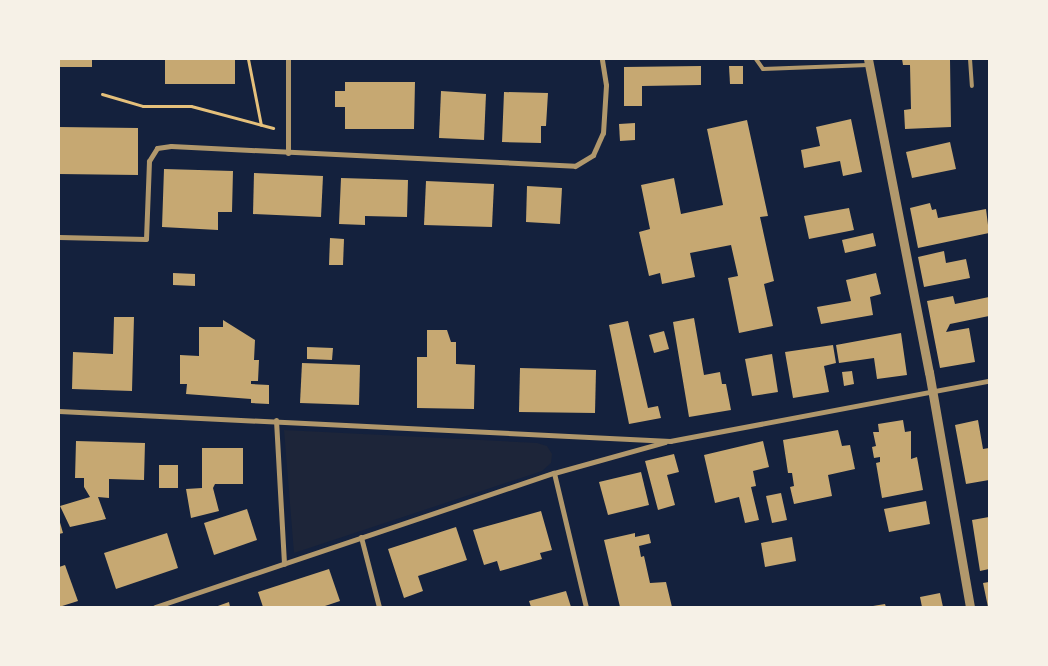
<!DOCTYPE html>
<html>
<head>
<meta charset="utf-8">
<style>
	body { margin:0 }
	#map { position:relative; width:1048px; height:666px; overflow:hidden; background:#14213d; font-family:Barlow,sans-serif }
	div>[style] { position:absolute }
	[style*='--x'] { left:calc(var(--x)*1px); top:calc(var(--y)*1px); width:calc(var(--w)*1px); rotate:calc(var(--a)*1deg) }
	.green>* { inset:0; background:#1d2539 }
	.building>* { inset:0; background:#c6a872 }
	.path>* { height:3px; margin:-1.5px; padding:0 1.5px; transform-origin:1.5px; border-radius:1.5px; background:#e5c07b }
	.service>* { height:4px; margin:-2px; padding:0 2px; transform-origin:2px; border-radius:2px; background:#b1986c }
	.minor>* { height:5px; margin:-2.5px; padding:0 2.5px; transform-origin:2.5px; border-radius:2.5px; background:#b1986c }
	.tertiary>* { height:9px; margin:-4.5px; padding:0 4.5px; transform-origin:4.5px; border-radius:4.5px; background:#b1986c }
	span { translate:-50% -50%; white-space:nowrap; text-align:center; line-height:1.15; -webkit-text-stroke:4px #f6f1e7; paint-order:stroke }
	.frame { position:absolute; inset:0; border:60px solid #f6f1e7; pointer-events:none }
</style>
</head>
<body>
<div id="map">
	<div class="green">
		<i style="clip-path:polygon(284px 430px,537px 443px,547px 446px,552px 454px,551px 463px,542px 471px,294px 553px)"></i>
	</div>
	<div class="building">
		<i style="clip-path:polygon(59px 59px,92px 59px,92px 67px,59px 67px)"></i>
		<i style="clip-path:polygon(165px 59px,235px 59px,235px 84px,165px 84px)"></i>
		<i style="clip-path:polygon(902px 59px,950px 59px,951px 127px,905px 129px,904px 110px,911px 109px,910px 65px,903px 65px)"></i>
		<i style="clip-path:polygon(701px 66px,701px 85px,642px 86px,642px 106px,624px 106px,624px 67px)"></i>
		<i style="clip-path:polygon(729px 66px,743px 66px,743px 84px,730px 84px)"></i>
		<i style="clip-path:polygon(345px 82px,415px 82px,414px 129px,345px 129px,345px 107px,335px 107px,335px 91px,345px 91px)"></i>
		<i style="clip-path:polygon(441px 91px,486px 94px,484px 140px,439px 138px)"></i>
		<i style="clip-path:polygon(504px 92px,548px 93px,546px 126px,541px 126px,541px 143px,502px 142px)"></i>
		<i style="clip-path:polygon(851px 119px,862px 172px,843px 176px,840px 161px,804px 168px,801px 150px,820px 146px,816px 127px)"></i>
		<i style="clip-path:polygon(747px 120px,768px 216px,760px 217px,774px 281px,764px 284px,773px 326px,739px 333px,728px 278px,738px 276px,731px 245px,690px 253px,695px 277px,662px 284px,660px 273px,649px 276px,639px 232px,650px 229px,641px 185px,674px 178px,681px 214px,723px 205px,707px 129px)"></i>
		<i style="clip-path:polygon(635px 123px,635px 140px,620px 141px,619px 124px)"></i>
		<i style="clip-path:polygon(59px 127px,138px 128px,138px 175px,59px 174px)"></i>
		<i style="clip-path:polygon(950px 142px,956px 169px,912px 178px,906px 152px)"></i>
		<i style="clip-path:polygon(164px 169px,233px 171px,232px 212px,218px 212px,218px 230px,162px 227px)"></i>
		<i style="clip-path:polygon(254px 173px,323px 176px,321px 217px,253px 214px)"></i>
		<i style="clip-path:polygon(341px 178px,408px 180px,407px 217px,365px 216px,365px 225px,339px 224px)"></i>
		<i style="clip-path:polygon(426px 181px,494px 184px,492px 227px,424px 225px)"></i>
		<i style="clip-path:polygon(527px 186px,562px 188px,560px 224px,526px 222px)"></i>
		<i style="clip-path:polygon(930px 203px,932px 210px,936px 209px,938px 218px,986px 209px,989px 233px,918px 248px,910px 208px)"></i>
		<i style="clip-path:polygon(849px 208px,854px 230px,809px 239px,804px 216px)"></i>
		<i style="clip-path:polygon(873px 233px,876px 246px,845px 253px,842px 240px)"></i>
		<i style="clip-path:polygon(330px 238px,344px 239px,343px 265px,329px 265px)"></i>
		<i style="clip-path:polygon(944px 251px,946px 263px,966px 259px,970px 278px,924px 287px,918px 257px)"></i>
		<i style="clip-path:polygon(173px 273px,195px 274px,195px 286px,173px 285px)"></i>
		<i style="clip-path:polygon(876px 273px,881px 294px,870px 297px,873px 315px,821px 324px,817px 307px,851px 301px,846px 280px)"></i>
		<i style="clip-path:polygon(953px 296px,955px 304px,989px 297px,989px 316px,950px 324px,946px 332px,969px 328px,975px 362px,940px 368px,927px 301px)"></i>
		<i style="clip-path:polygon(114px 317px,134px 317px,132px 391px,72px 389px,73px 352px,113px 354px)"></i>
		<i style="clip-path:polygon(694px 318px,704px 375px,720px 372px,722px 384px,726px 384px,731px 410px,689px 417px,673px 322px)"></i>
		<i style="clip-path:polygon(223px 320px,255px 340px,254px 360px,259px 360px,258px 381px,251px 381px,251px 384px,269px 385px,269px 404px,251px 403px,251px 399px,186px 394px,187px 384px,180px 384px,180px 355px,199px 356px,199px 327px,223px 327px)"></i>
		<i style="clip-path:polygon(628px 321px,648px 408px,658px 406px,661px 418px,629px 424px,609px 325px)"></i>
		<i style="clip-path:polygon(427px 330px,447px 330px,451px 342px,456px 342px,456px 364px,475px 365px,474px 409px,417px 408px,417px 357px,427px 357px)"></i>
		<i style="clip-path:polygon(664px 331px,669px 349px,654px 353px,649px 335px)"></i>
		<i style="clip-path:polygon(901px 333px,907px 375px,877px 379px,874px 358px,839px 363px,836px 345px)"></i>
		<i style="clip-path:polygon(833px 345px,836px 363px,824px 366px,829px 392px,793px 398px,785px 352px)"></i>
		<i style="clip-path:polygon(307px 347px,333px 348px,332px 360px,307px 359px)"></i>
		<i style="clip-path:polygon(772px 354px,778px 392px,752px 396px,745px 359px)"></i>
		<i style="clip-path:polygon(302px 363px,360px 365px,359px 405px,300px 403px)"></i>
		<i style="clip-path:polygon(520px 368px,596px 370px,595px 413px,519px 412px)"></i>
		<i style="clip-path:polygon(852px 371px,854px 384px,844px 386px,842px 372px)"></i>
		<i style="clip-path:polygon(903px 420px,905px 432px,911px 431px,911px 459px,917px 457px,923px 490px,882px 498px,876px 463px,880px 462px,880px 457px,874px 458px,872px 447px,876px 446px,873px 432px,879px 432px,878px 424px)"></i>
		<i style="clip-path:polygon(978px 420px,983px 449px,989px 448px,989px 480px,966px 484px,955px 425px)"></i>
		<i style="clip-path:polygon(838px 430px,842px 446px,850px 445px,855px 469px,828px 475px,832px 496px,794px 504px,790px 487px,794px 486px,792px 473px,788px 473px,783px 440px)"></i>
		<i style="clip-path:polygon(76px 441px,145px 443px,144px 480px,109px 479px,109px 498px,98px 497px,106px 519px,70px 527px,60px 506px,90px 497px,84px 487px,84px 478px,75px 478px)"></i>
		<i style="clip-path:polygon(763px 441px,769px 467px,753px 471px,756px 486px,751px 487px,759px 520px,745px 523px,739px 497px,715px 503px,704px 455px)"></i>
		<i style="clip-path:polygon(202px 448px,243px 448px,243px 484px,215px 484px,213px 488px,219px 511px,191px 518px,186px 489px,202px 488px)"></i>
		<i style="clip-path:polygon(674px 454px,679px 472px,667px 475px,675px 505px,658px 510px,645px 461px)"></i>
		<i style="clip-path:polygon(159px 465px,178px 465px,178px 488px,159px 488px)"></i>
		<i style="clip-path:polygon(641px 472px,649px 505px,608px 515px,599px 482px)"></i>
		<i style="clip-path:polygon(781px 493px,787px 520px,772px 523px,766px 496px)"></i>
		<i style="clip-path:polygon(926px 501px,930px 524px,889px 532px,884px 509px)"></i>
		<i style="clip-path:polygon(247px 509px,257px 540px,214px 555px,204px 523px)"></i>
		<i style="clip-path:polygon(541px 511px,552px 550px,540px 553px,542px 559px,500px 571px,497px 561px,484px 565px,473px 530px)"></i>
		<i style="clip-path:polygon(989px 517px,989px 569px,980px 571px,972px 520px)"></i>
		<i style="clip-path:polygon(59px 519px,63px 533px,59px 534px)"></i>
		<i style="clip-path:polygon(456px 527px,467px 560px,418px 576px,423px 591px,404px 598px,388px 549px)"></i>
		<i style="clip-path:polygon(167px 533px,178px 568px,116px 589px,104px 553px)"></i>
		<i style="clip-path:polygon(635px 533px,635px 537px,649px 534px,651px 543px,639px 546px,641px 557px,644px 556px,650px 583px,666px 582px,672px 607px,620px 607px,604px 540px)"></i>
		<i style="clip-path:polygon(792px 537px,796px 561px,765px 567px,761px 543px)"></i>
		<i style="clip-path:polygon(65px 565px,78px 601px,59px 607px,59px 567px)"></i>
		<i style="clip-path:polygon(329px 569px,340px 601px,322px 607px,263px 607px,258px 592px)"></i>
		<i style="clip-path:polygon(989px 582px,989px 607px,988px 607px,983px 583px)"></i>
		<i style="clip-path:polygon(566px 591px,571px 607px,531px 607px,529px 601px)"></i>
		<i style="clip-path:polygon(940px 593px,943px 607px,922px 607px,920px 597px)"></i>
		<i style="clip-path:polygon(229px 602px,230px 607px,215px 607px)"></i>
		<i style="clip-path:polygon(885px 604px,886px 607px,873px 607px,873px 606px)"></i>
	</div>
	<div class="path">
		<i style="--x:248;--y:59;--w:67;--a:78.9"></i>
		<i style="--x:102;--y:94;--w:43;--a:16.3"></i>
		<i style="--x:143;--y:106;--w:48;--a:0"></i>
		<i style="--x:191;--y:106;--w:85;--a:15"></i>
	</div>
	<div class="service">
		<i style="--x:756;--y:59;--w:12;--a:55"></i>
		<i style="--x:763;--y:69;--w:105;--a:-2.2"></i>
		<i style="--x:970;--y:59;--w:27;--a:86"></i>
	</div>
	<div class="minor">
		<i style="--x:288;--y:59;--w:94;--a:90"></i>
		<i style="--x:59;--y:237;--w:87;--a:1.3"></i>
		<i style="--x:146;--y:239;--w:78;--a:-87.8"></i>
		<i style="--x:149;--y:161;--w:15;--a:-58"></i>
		<i style="--x:157;--y:148;--w:14;--a:-8"></i>
		<i style="--x:171;--y:146;--w:404;--a:2.8"></i>
		<i style="--x:575;--y:166;--w:21;--a:-31"></i>
		<i style="--x:593;--y:155;--w:24;--a:-66"></i>
		<i style="--x:603;--y:133;--w:48;--a:-86.4"></i>
		<i style="--x:606;--y:85;--w:26;--a:-99"></i>
		<i style="--x:59;--y:411;--w:612;--a:2.81"></i>
		<i style="--x:670;--y:441;--w:325;--a:-10.7"></i>
		<i style="--x:276;--y:420;--w:144;--a:86.8"></i>
		<i style="--x:554;--y:473;--w:138;--a:76.6"></i>
		<i style="--x:361;--y:537;--w:72;--a:75.6"></i>
		<i style="--x:155;--y:607;--w:421;--a:-18.6"></i>
		<i style="--x:554;--y:473;--w:115;--a:-15.6"></i>
	</div>
	<div class="tertiary">
		<i style="--x:868;--y:59;--w:319;--a:79"></i>
		<i style="--x:929;--y:372;--w:239;--a:80.1"></i>
	</div>
	<div class="frame"></div>
</div>
</body>
</html>
